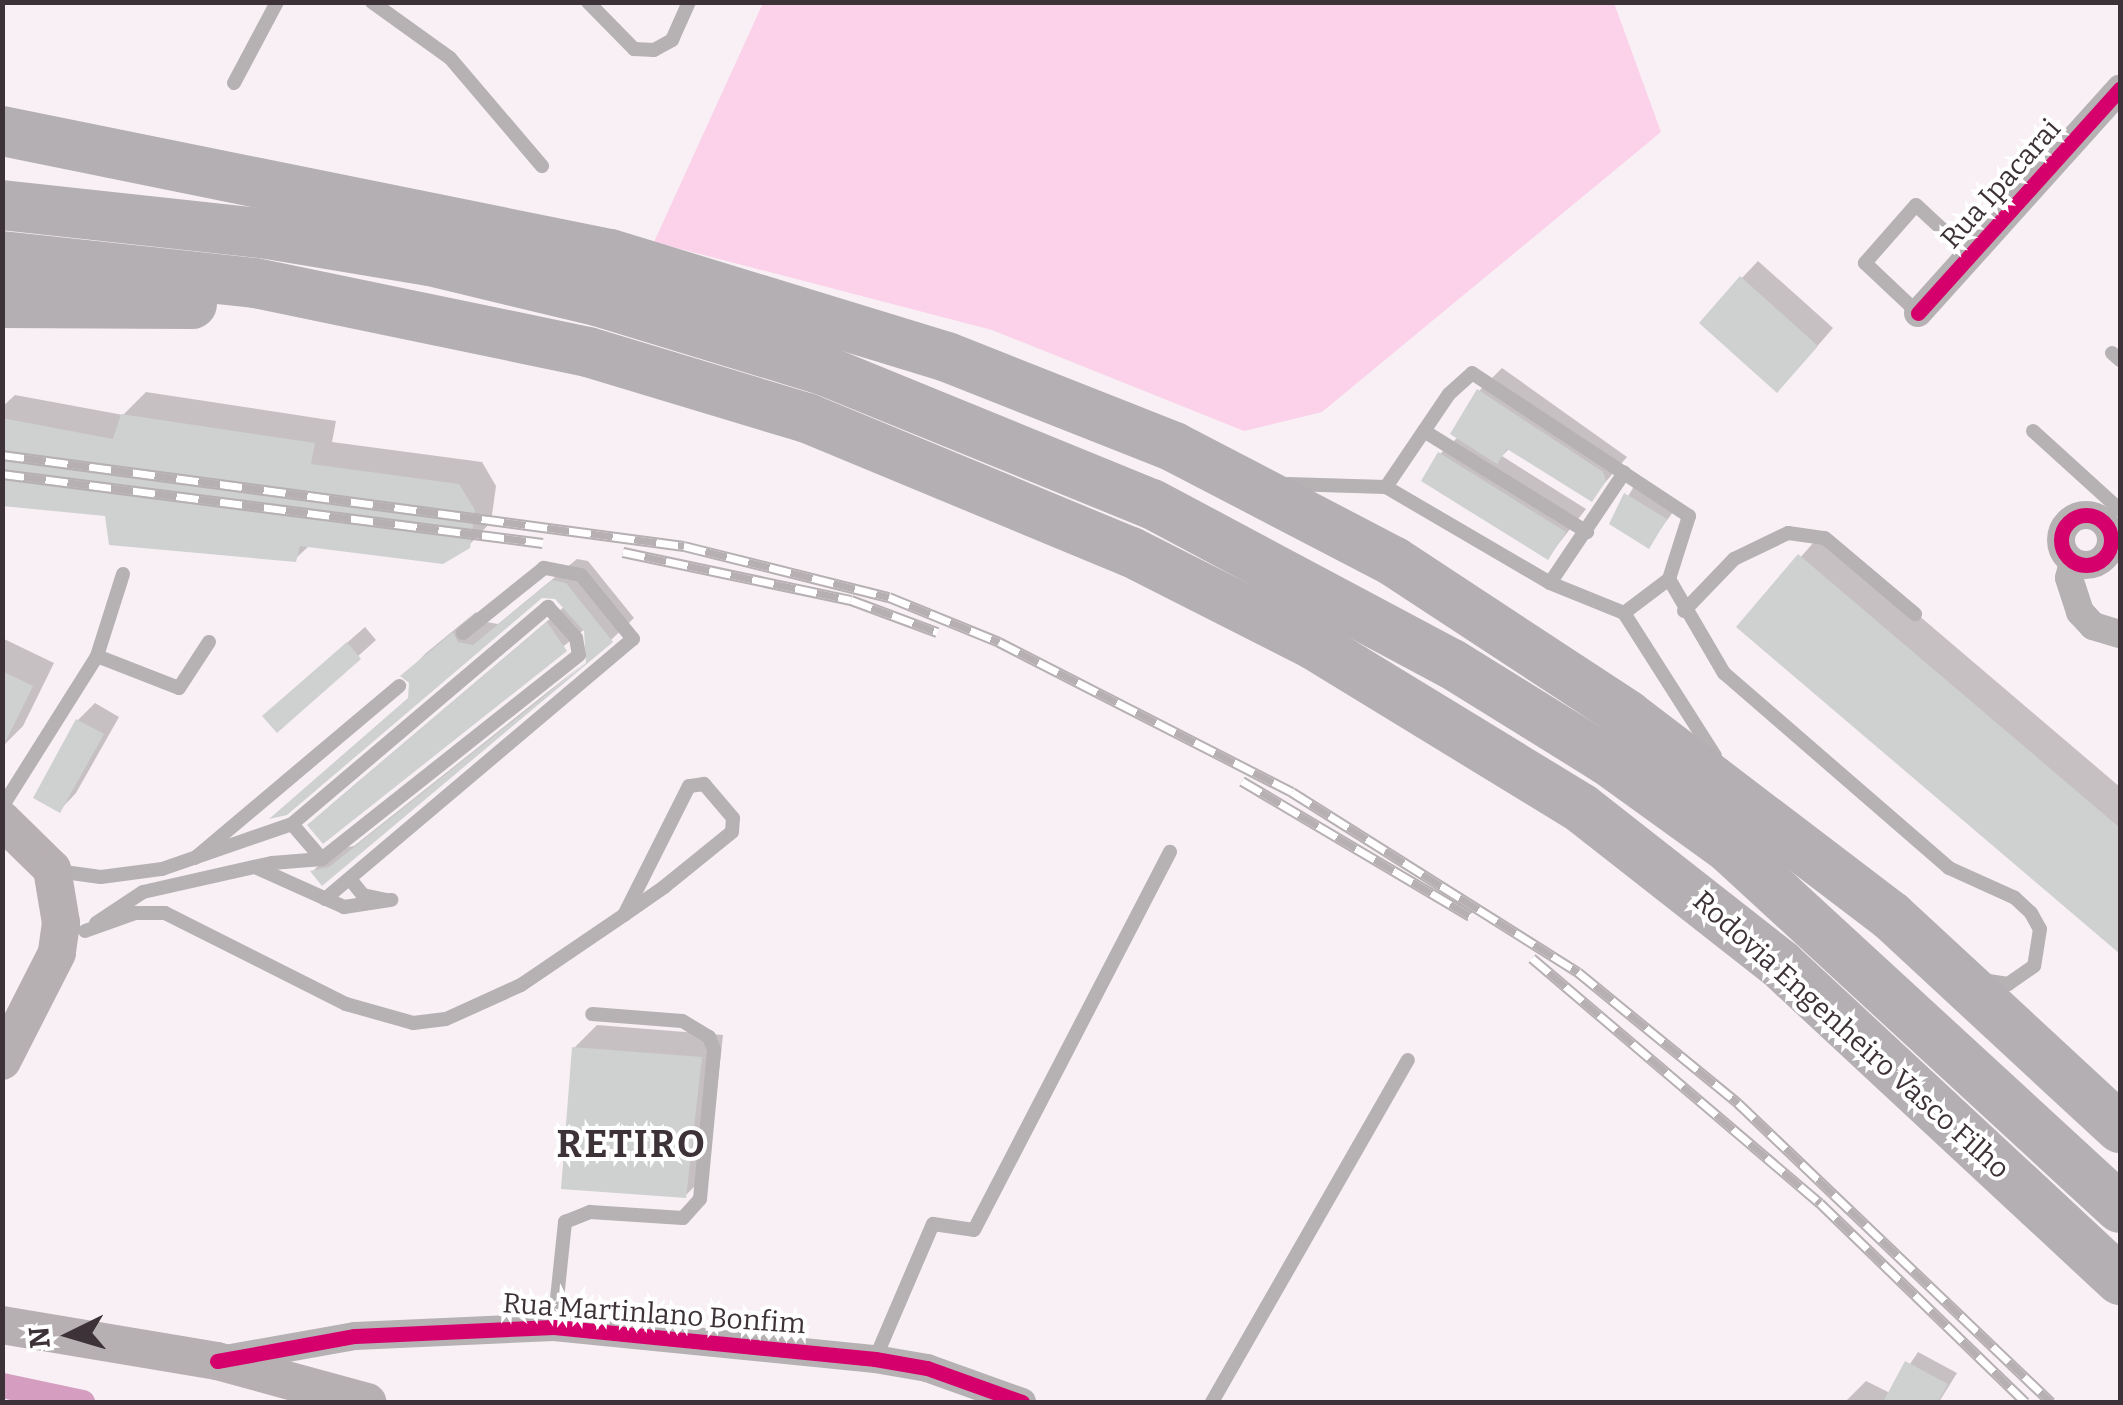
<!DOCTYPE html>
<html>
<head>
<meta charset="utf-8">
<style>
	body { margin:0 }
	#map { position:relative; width:2123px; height:1405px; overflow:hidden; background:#f8f0f4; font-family:Bitter,serif }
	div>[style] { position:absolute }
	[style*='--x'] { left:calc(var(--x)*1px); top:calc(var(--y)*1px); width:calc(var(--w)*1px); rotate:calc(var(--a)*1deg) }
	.green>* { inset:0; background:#fbd2ea }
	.shadow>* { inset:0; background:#0003 }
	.canal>* { height:25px; margin:-12.5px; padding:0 12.5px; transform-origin:12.5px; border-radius:12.5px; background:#d59dbf }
	.building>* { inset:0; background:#cfd1d0 }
	.lane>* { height:14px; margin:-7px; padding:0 7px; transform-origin:7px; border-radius:7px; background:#b6b1b3 }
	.street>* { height:28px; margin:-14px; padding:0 14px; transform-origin:14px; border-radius:14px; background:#b6b1b3 }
	.street>.ring { margin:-14px; padding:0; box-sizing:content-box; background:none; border:28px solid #b6b1b3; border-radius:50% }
	.secondary>* { height:38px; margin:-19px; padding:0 19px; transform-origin:19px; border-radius:19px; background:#b7b0b3 }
	.highway>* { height:50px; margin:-25px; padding:0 25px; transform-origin:25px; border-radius:25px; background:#b4afb2 }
	.rail>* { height:11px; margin-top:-5.5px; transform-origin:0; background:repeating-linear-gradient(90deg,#fff 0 22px,#b6b0b3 0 44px); box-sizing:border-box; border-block:2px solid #b6b0b3 }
	.cycleway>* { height:15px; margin:-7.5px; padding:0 7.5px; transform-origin:7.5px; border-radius:7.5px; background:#d6006c }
	.cycleway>.ring { margin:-7.5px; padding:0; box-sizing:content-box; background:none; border:15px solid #d6006c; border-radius:50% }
	span { translate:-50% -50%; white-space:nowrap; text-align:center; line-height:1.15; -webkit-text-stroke:8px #fff; paint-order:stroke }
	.street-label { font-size:28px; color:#3c3238 }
	.district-label { font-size:38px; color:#3c3238; font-weight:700; letter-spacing:2.5px }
	.frame { position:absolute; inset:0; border:5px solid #3c3238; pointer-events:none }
	.north { position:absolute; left:20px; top:1285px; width:100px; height:100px; -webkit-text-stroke:8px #fff; paint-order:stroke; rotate:265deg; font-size:28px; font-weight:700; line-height:40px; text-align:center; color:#3c3238 }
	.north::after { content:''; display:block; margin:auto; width:35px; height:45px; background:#3c3238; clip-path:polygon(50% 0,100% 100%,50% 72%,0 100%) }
</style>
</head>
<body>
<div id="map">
	<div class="green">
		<i style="clip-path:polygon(763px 3px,1614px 3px,1661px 132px,1322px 412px,1244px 431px,992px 330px,654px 242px)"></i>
	</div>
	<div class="shadow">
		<i style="clip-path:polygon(1758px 261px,1833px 328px,1794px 373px,1742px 278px)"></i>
		<i style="clip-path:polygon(1502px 368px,1627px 457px,1591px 499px,1510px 448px,1502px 456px,1586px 509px,1548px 557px,1440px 454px,1458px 437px,1479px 391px)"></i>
		<i style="clip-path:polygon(146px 392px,336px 421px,332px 442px,482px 462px,496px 486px,491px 522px,468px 546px,310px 545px,295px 559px,107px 514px,2px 503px,2px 407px,15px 395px,123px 415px)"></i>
		<i style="clip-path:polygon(1636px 483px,1676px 508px,1648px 546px,1612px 523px)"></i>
		<i style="clip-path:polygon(1822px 533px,2120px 787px,2120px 951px,1739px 627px)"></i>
		<i style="clip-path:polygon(577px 559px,588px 561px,634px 618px,611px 640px,586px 628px,324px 841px,310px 825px,333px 803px,565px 606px,556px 597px,541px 596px,277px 814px,411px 696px,412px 682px,404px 676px,426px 653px,476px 612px,481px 621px,498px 624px)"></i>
		<i style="clip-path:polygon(365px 627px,376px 640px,277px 729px,282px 700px)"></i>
		<i style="clip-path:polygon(2px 638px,54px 663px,23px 726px,2px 747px)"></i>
		<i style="clip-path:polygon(588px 660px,322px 882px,313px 871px,335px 849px,354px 846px)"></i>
		<i style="clip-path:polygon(95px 703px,119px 717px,76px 793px,60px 810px,36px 797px,78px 720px)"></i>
		<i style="clip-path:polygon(597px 1025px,723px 1035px,708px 1173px,685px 1196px,574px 1048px)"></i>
		<i style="clip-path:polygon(1918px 1352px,1957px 1373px,1939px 1402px,1920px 1402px,1894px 1388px)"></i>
		<i style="clip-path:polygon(1866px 1381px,1902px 1399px,1900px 1402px,1845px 1402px)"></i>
	</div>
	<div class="canal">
		<i style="--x:2;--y:1385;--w:82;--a:12"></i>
	</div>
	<div class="building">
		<i style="clip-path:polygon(1740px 276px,1818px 346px,1777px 393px,1699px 323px)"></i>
		<i style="clip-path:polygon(1477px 389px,1603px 472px,1606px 481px,1592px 502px,1507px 449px,1497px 464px,1450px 434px)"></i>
		<i style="clip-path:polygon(121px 414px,315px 443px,311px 464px,459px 484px,475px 510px,470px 548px,443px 564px,300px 546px,296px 562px,109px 545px,105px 516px,2px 506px,2px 418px,113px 439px)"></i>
		<i style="clip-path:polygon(1438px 452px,1566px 532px,1548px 560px,1421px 481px)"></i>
		<i style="clip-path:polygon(1624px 493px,1667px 519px,1649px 549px,1609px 524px)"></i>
		<i style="clip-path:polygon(1798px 554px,2120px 828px,2120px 954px,1736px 627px)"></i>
		<i style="clip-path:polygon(552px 580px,566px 583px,613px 642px,322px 886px,310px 871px,329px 867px,586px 663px,584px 631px,555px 599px,542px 598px,287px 815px,269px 819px,408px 698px,409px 683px,400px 676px,453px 632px,458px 642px,473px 645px)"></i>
		<i style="clip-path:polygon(547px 622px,567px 651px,323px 844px,307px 825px)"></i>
		<i style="clip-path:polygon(347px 642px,361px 659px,277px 733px,262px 716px)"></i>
		<i style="clip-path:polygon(2px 671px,33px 686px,2px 749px)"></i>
		<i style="clip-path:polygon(76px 719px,104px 734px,60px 813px,33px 798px)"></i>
		<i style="clip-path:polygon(572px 1047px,702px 1057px,686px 1198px,561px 1189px)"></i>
		<i style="clip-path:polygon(1905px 1361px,1948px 1384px,1938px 1402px,1883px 1402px)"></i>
	</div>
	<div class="lane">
		<i style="--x:372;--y:2;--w:96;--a:35.7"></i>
		<i style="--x:450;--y:58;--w:142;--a:49.6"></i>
		<i style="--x:588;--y:2;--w:66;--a:45.6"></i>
		<i style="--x:634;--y:49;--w:20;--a:3"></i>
		<i style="--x:654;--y:50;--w:21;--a:-29"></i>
		<i style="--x:672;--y:40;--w:42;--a:-65.9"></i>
		<i style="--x:234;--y:83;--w:92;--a:-62"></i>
		<i style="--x:1918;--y:313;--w:73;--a:-136.7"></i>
		<i style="--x:1865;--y:263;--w:77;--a:-48.7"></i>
		<i style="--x:1916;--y:205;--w:74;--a:42.8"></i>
		<i style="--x:2112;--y:353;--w:11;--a:41"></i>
		<i style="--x:1424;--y:431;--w:192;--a:31.8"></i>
		<i style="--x:2033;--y:431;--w:118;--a:42.2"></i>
		<i style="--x:1288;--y:484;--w:98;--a:1.8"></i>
		<i style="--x:1386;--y:487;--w:190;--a:30.3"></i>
		<i style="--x:1550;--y:583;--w:80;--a:22.1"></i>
		<i style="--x:1624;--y:613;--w:169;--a:57.5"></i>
		<i style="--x:1386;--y:487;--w:112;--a:-55.9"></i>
		<i style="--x:1449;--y:394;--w:31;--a:-42"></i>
		<i style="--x:1472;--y:373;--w:260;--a:33.4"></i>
		<i style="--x:1689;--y:516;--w:66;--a:107.6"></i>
		<i style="--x:1669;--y:579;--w:109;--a:59.7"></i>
		<i style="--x:1724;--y:673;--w:298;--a:40.9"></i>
		<i style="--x:1949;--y:868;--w:72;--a:24.4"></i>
		<i style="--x:2015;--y:898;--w:22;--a:43"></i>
		<i style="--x:2031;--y:913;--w:18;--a:61"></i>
		<i style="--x:2040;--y:929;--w:37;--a:99"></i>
		<i style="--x:2034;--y:966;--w:32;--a:145"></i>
		<i style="--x:2008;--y:984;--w:26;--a:-171"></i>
		<i style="--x:1550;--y:583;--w:133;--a:-56.1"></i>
		<i style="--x:548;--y:607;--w:42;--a:47.9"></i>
		<i style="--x:576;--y:638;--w:17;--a:80"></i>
		<i style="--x:579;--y:655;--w:328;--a:141.6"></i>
		<i style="--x:322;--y:859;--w:46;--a:-130.6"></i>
		<i style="--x:292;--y:824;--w:336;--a:-40.3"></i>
		<i style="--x:1684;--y:611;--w:72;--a:-46.1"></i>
		<i style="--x:1734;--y:559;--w:60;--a:-25.7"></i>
		<i style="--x:1788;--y:533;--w:37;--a:8"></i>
		<i style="--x:1825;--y:538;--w:118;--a:40.2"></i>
		<i style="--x:1624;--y:613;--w:56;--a:-37.1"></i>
		<i style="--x:97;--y:656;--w:88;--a:21.3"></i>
		<i style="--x:179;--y:688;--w:55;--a:-56.9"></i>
		<i style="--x:2;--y:807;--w:178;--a:-57.8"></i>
		<i style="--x:97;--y:656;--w:86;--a:-72.4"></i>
		<i style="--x:195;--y:858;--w:267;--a:-40.1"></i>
		<i style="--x:255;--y:867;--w:98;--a:24.2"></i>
		<i style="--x:344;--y:907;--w:48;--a:-8.5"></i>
		<i style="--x:57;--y:871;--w:44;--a:7.8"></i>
		<i style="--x:101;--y:877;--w:62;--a:-7.5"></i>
		<i style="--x:162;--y:869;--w:138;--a:-19.1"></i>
		<i style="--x:350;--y:879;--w:21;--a:51"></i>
		<i style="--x:363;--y:895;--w:24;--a:12"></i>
		<i style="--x:325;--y:899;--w:403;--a:-40.2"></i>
		<i style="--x:633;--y:639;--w:82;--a:-129.1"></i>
		<i style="--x:581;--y:575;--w:38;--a:-169"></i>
		<i style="--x:544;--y:568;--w:104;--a:141.3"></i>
		<i style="--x:96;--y:923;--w:56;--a:-33.4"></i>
		<i style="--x:143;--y:892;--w:132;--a:-12.7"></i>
		<i style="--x:272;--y:863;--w:50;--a:-4.6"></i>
		<i style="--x:85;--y:931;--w:53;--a:-19.8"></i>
		<i style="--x:135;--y:913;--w:30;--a:0"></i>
		<i style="--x:165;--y:913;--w:203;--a:26.7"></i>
		<i style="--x:346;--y:1004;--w:70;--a:15.8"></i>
		<i style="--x:413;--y:1023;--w:33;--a:-7"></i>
		<i style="--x:446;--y:1019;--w:82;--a:-24.4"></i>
		<i style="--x:521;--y:985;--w:125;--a:-34.2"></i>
		<i style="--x:624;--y:915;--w:49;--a:-35"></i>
		<i style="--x:664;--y:887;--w:87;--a:-39"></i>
		<i style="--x:732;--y:832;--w:14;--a:-86"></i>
		<i style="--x:733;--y:818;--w:45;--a:-130.5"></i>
		<i style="--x:704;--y:784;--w:15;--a:172"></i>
		<i style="--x:689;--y:786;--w:144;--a:116.7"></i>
		<i style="--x:554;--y:1327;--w:106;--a:-84"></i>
		<i style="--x:565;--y:1222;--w:27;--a:-22"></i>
		<i style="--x:590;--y:1212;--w:93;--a:3.7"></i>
		<i style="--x:683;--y:1218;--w:25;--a:-48"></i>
		<i style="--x:700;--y:1199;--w:150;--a:-84.6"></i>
		<i style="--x:714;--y:1050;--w:14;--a:-111"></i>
		<i style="--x:709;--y:1037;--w:31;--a:-149"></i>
		<i style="--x:682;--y:1021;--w:90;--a:-175.6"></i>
		<i style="--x:875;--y:1359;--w:147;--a:-66.8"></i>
		<i style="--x:933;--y:1224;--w:41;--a:8.3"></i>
		<i style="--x:974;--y:1230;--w:426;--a:-62.6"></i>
		<i style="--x:1212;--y:1402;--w:394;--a:-60.2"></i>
	</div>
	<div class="street">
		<i style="--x:1918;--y:313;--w:302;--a:-48"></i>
		<i class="ring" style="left:2061px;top:515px;width:22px;height:22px"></i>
		<i style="--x:2073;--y:562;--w:16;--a:104"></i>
		<i style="--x:2069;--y:578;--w:36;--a:72"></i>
		<i style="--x:2080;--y:612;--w:19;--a:47"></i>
		<i style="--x:2093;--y:626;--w:28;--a:17"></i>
		<i style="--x:220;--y:1360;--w:137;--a:-10.1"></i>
		<i style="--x:355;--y:1336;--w:199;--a:-2.6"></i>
		<i style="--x:554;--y:1327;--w:323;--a:5.7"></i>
		<i style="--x:875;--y:1359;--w:53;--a:9.8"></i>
		<i style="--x:927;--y:1368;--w:101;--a:19.7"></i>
	</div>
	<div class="secondary">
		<i style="--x:2;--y:820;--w:70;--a:44.4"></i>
		<i style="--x:52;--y:869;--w:55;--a:80.5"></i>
		<i style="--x:61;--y:923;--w:30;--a:98"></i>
		<i style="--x:57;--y:953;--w:121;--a:117"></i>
		<i style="--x:2;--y:1325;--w:218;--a:9.5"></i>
		<i style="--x:217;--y:1361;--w:156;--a:15.3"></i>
	</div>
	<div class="highway">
		<i style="--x:2;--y:131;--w:620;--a:11.44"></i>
		<i style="--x:610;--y:254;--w:352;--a:17"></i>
		<i style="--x:947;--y:357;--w:244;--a:21.6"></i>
		<i style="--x:1174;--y:447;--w:247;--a:27.5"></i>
		<i style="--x:1393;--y:561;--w:280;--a:33.3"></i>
		<i style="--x:1627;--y:715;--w:332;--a:37.3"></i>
		<i style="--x:1891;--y:916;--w:312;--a:42.8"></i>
		<i style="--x:2;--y:205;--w:268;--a:6.2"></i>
		<i style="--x:268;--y:234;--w:164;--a:9.5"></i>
		<i style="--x:430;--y:261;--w:172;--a:13.5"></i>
		<i style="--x:597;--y:301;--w:236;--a:17"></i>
		<i style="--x:823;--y:370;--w:355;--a:22.2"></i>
		<i style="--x:1152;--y:504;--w:340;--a:28.1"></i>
		<i style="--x:1452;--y:664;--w:182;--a:31.8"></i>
		<i style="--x:1607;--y:760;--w:150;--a:35.8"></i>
		<i style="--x:1729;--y:848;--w:531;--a:42.64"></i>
		<i style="--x:2;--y:256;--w:254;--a:6.1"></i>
		<i style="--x:255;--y:283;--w:340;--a:11.7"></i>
		<i style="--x:588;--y:352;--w:229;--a:16.8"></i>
		<i style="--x:807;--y:418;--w:351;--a:22.5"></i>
		<i style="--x:1131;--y:552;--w:205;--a:26.9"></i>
		<i style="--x:1314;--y:645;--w:313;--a:31.4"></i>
		<i style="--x:1581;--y:808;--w:254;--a:38.1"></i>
		<i style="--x:1781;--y:965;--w:463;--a:42.9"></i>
		<i style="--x:2;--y:303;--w:190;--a:0.3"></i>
	</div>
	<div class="rail">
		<i style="--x:2;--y:455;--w:688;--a:7.6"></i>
		<i style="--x:684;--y:546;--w:211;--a:14"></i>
		<i style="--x:889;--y:597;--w:119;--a:22.2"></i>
		<i style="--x:999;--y:642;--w:329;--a:27.1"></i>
		<i style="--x:1292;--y:792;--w:338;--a:32.2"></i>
		<i style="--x:1578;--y:972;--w:207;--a:39.3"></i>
		<i style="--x:1738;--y:1103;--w:433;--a:43.7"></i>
		<i style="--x:2;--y:474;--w:545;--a:7.27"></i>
		<i style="--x:623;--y:552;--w:233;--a:11.9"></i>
		<i style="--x:851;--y:600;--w:92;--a:20.4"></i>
		<i style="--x:1242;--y:781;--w:265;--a:30.6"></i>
		<i style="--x:1532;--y:958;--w:378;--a:40.4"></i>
		<i style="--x:1820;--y:1203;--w:286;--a:44.1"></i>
	</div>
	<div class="cycleway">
		<i style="--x:1918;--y:313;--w:302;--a:-48"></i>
		<i class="ring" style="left:2061px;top:515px;width:35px;height:35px"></i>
		<i style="--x:217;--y:1361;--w:140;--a:-10.3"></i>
		<i style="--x:355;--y:1336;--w:199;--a:-2.6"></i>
		<i style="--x:554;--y:1327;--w:323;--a:5.7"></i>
		<i style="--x:875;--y:1359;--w:53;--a:9.8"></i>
		<i style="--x:927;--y:1368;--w:101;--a:19.7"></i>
	</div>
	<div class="street-label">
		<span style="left:2001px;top:184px;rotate:-48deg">Rua Ipacarai</span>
		<span style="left:1851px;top:1035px;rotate:42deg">Rodovia Engenheiro Vasco Filho</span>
		<span style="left:654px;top:1314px;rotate:4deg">Rua Martinlano Bonfim</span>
	</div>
	<div class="district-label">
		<span style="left:632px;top:1145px">RETIRO</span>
	</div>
	<div class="frame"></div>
	<div class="north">N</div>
</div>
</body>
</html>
